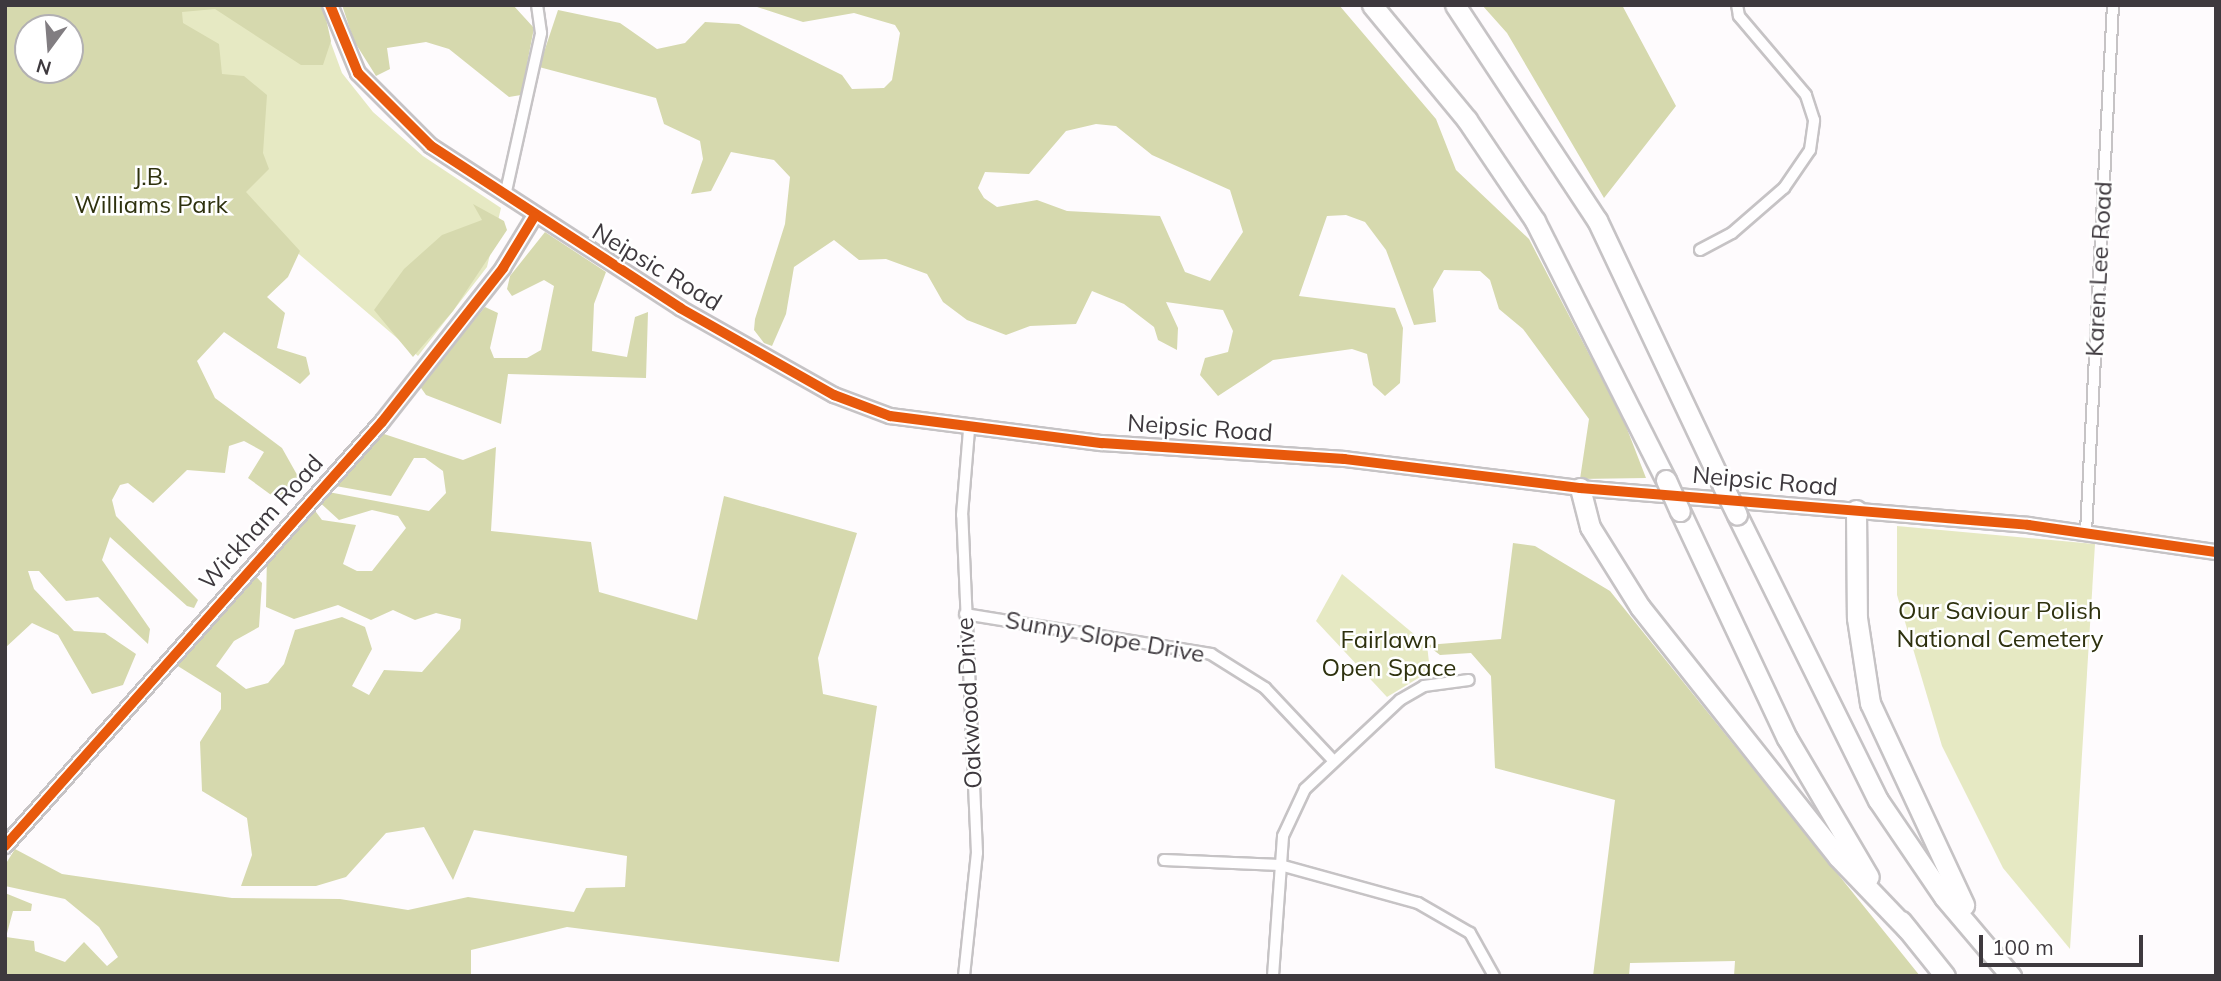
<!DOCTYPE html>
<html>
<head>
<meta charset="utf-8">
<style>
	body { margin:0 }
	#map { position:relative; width:2221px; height:981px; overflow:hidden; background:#fefbfd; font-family:Mulish,sans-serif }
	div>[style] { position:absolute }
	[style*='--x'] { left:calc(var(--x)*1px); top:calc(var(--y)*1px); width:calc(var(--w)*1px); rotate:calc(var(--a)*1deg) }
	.green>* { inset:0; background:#e6e9c3 }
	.forest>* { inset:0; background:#d6d9ae }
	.roads { filter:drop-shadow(2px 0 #c6c3c5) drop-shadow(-2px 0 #c6c3c5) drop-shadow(0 2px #c6c3c5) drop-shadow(0 -2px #c6c3c5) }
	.street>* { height:10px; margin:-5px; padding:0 5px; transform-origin:5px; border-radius:5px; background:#fffeff }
	.secondary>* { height:14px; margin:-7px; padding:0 7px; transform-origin:7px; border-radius:7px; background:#fffeff }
	.highway>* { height:19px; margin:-9.5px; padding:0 9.5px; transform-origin:9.5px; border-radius:9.5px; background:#fffeff }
	.bridges { filter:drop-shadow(2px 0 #c6c3c5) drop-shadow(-2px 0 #c6c3c5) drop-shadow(0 2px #c6c3c5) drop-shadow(0 -2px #c6c3c5) }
	.highway-bridge>* { height:19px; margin:-9.5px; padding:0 9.5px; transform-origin:9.5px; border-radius:9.5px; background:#fffeff }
	.cycleway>* { height:10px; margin:-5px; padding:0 5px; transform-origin:5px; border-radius:5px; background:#e8590c }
	span { translate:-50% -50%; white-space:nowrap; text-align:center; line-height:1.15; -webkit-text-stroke:5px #fff; paint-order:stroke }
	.park-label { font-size:24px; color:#2e310e }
	.street-label { font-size:24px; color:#3e393e }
	.frame { position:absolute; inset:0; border:7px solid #3e393e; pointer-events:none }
	.north { position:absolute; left:14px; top:14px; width:70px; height:70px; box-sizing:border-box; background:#fff; border:2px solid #b2b0b2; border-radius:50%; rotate:196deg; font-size:19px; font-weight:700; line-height:28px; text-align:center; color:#3e393e }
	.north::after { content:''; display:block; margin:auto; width:24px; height:32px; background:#817d81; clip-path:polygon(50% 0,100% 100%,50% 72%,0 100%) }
	.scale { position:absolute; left:1979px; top:935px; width:164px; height:32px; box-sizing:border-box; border:4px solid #3e393e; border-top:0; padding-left:9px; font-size:21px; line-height:24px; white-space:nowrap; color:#3e393e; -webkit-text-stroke:5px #fff; paint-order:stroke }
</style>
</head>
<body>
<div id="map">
	<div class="green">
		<i style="clip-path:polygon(evenodd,5px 5px,317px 5px,342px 73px,373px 112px,423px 156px,501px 208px,487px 267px,418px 356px,293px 249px,5px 582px,5px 5px,28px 28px,70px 28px,70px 70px,28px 70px,28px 28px)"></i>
		<i style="clip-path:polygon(1897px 526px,2095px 544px,2070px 949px,2003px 868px,1942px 746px,1897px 595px)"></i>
		<i style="clip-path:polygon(1342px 574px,1427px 645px,1430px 671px,1387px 697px,1316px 621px)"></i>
	</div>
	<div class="forest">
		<i style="clip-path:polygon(evenodd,5px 5px,323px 5px,331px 41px,323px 65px,301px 65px,215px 9px,182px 12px,183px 23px,219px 44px,222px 74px,244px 76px,267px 95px,263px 153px,269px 169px,246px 192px,300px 251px,288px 277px,267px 297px,285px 313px,277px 348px,306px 357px,310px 374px,300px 384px,224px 332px,197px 361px,215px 398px,282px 448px,300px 480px,278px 500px,248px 478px,264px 452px,244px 441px,229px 446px,225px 473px,187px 470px,153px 503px,128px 483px,120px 485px,112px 500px,116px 516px,198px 600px,194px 608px,187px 606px,110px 537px,102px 560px,150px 629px,148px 644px,98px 597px,66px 601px,39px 571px,28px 571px,34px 589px,74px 631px,105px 633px,136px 654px,123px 685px,92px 694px,58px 635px,32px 623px,5px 648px,5px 5px,70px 28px,70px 70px,28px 70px,28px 28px,70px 28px)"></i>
		<i style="clip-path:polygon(342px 5px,513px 5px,534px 28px,521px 95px,509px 97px,449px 49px,426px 42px,387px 48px,390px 69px,376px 76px,354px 41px)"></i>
		<i style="clip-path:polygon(evenodd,751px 5px,1339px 5px,1436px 119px,1456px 170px,1529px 239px,1624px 421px,1646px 478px,1580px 479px,1589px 419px,1523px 329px,1499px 309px,1490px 280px,1480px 271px,1444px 270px,1433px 289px,1436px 322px,1414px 325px,1386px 250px,1365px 222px,1346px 215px,1327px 216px,1299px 296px,1395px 308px,1403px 328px,1400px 383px,1385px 396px,1373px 385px,1367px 354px,1352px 349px,1273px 360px,1218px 396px,1200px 375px,1205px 358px,1228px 352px,1233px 331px,1223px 310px,1166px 302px,1178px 328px,1177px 350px,1158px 340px,1154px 327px,1124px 304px,1092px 291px,1076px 324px,1030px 326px,1006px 335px,967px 320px,943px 302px,927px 274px,886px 259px,859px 260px,834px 240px,794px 267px,786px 314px,772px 346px,764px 343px,754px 330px,755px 319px,785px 224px,790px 177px,774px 160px,731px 152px,711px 191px,691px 194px,703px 159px,700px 141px,664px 124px,656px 98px,539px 67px,558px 10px,620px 23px,657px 49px,685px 43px,705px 22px,739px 24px,842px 75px,852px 89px,884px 88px,892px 80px,900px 33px,895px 25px,854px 13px,803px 22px,751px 5px,1096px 124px,1116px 126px,1152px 155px,1230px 190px,1243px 232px,1210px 281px,1185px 272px,1160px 216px,1067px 211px,1037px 200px,997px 207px,984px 198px,978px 188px,985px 172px,1029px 174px,1066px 131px,1096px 124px)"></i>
		<i style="clip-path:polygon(1482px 5px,1622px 5px,1676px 106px,1604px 198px,1507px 33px)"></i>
		<i style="clip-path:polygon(473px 204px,504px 221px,507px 230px,453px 311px,413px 357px,374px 310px,404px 269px,442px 235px,482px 220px)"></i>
		<i style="clip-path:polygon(545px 232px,606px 272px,594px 304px,592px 351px,627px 357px,635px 317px,648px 312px,646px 378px,508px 374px,501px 424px,426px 395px,419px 385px,485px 307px,498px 313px,490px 348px,494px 358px,527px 358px,541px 350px,554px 286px,544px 280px,512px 296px,507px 289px,510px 276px)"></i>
		<i style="clip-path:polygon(381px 433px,463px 460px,496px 447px,491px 531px,591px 542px,599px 592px,697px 620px,724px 496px,857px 533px,818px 658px,823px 694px,877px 706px,839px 962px,567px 927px,471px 950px,471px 976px,5px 976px,5px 893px,32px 904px,31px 911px,13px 911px,6px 937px,34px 941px,35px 951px,65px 962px,84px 942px,107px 966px,118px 957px,99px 927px,65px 899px,5px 886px,5px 865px,15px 849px,62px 874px,110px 881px,232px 898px,340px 899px,408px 910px,468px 897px,574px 912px,586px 888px,625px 887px,627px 856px,474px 830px,453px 880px,424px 827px,386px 833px,346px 877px,316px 886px,241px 886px,252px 855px,247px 818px,202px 791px,200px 742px,221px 709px,221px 693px,173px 663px,251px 571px,262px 583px,259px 627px,234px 641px,216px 666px,246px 689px,268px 683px,284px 664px,295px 630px,342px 617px,365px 627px,372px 649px,352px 686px,369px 695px,384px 670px,422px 672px,460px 629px,461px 619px,436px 613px,415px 620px,393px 610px,371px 620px,338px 605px,294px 619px,266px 607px,267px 553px,310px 504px,322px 520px,356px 525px,343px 564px,357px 571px,372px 571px,406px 528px,398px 516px,372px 510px,339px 520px,316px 499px,323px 491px,429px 511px,446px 493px,443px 471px,425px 458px,414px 458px,391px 496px,330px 485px)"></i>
		<i style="clip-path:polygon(1513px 543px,1535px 546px,1610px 591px,1920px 976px,1734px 976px,1735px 961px,1630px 963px,1629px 976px,1593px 976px,1615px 800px,1495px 768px,1491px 676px,1471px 653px,1440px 655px,1427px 645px,1501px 639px)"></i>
	</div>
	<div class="roads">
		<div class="street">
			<i style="--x:505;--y:196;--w:167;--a:-77.5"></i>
			<i style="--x:541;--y:33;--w:28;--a:-98"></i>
			<i style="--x:1700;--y:250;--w:36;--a:-28"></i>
			<i style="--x:1732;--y:233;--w:69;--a:-40.9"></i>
			<i style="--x:1784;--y:188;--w:46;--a:-55.6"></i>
			<i style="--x:1810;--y:150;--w:30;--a:-82"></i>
			<i style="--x:1814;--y:120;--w:26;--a:-108"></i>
			<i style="--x:1806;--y:95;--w:104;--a:-130.3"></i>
			<i style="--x:1739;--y:16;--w:11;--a:-100"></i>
			<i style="--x:2086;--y:532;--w:528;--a:-87.07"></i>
			<i style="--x:965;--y:614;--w:249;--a:9.2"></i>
			<i style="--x:1211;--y:654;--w:64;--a:32.2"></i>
			<i style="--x:1265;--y:688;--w:96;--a:46.7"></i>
			<i style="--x:1164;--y:860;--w:116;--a:2.5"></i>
			<i style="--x:1280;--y:865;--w:143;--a:15.4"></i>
			<i style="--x:1418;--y:903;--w:60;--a:30"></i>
			<i style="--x:1470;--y:933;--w:49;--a:60.8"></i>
			<i style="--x:964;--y:976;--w:124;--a:-84"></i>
			<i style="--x:977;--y:853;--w:338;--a:-92.5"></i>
			<i style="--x:962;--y:515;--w:85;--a:-85.3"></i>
			<i style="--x:1273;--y:976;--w:140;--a:-85.9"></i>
			<i style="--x:1283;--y:836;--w:52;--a:-64.9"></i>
			<i style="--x:1305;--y:789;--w:130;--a:-43.1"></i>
			<i style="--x:1400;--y:700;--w:28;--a:-30"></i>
			<i style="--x:1424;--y:686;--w:45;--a:-7.6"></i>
		</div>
		<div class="secondary">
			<i style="--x:330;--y:5;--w:74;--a:67.6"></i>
			<i style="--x:358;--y:73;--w:103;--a:45"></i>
			<i style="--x:431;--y:146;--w:297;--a:33"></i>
			<i style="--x:680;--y:308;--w:177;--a:29.5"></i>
			<i style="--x:834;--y:395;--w:60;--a:20.6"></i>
			<i style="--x:890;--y:416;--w:214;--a:7.3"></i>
			<i style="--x:1102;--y:443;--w:243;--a:3.8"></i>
			<i style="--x:1344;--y:459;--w:238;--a:7"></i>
			<i style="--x:1580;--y:488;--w:450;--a:4.7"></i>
			<i style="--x:2028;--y:525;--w:190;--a:8.2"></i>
			<i style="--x:5;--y:846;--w:567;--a:-48.36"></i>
			<i style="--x:382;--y:422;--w:196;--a:-51.8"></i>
			<i style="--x:503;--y:268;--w:60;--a:-58.7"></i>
		</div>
		<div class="highway">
			<i style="--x:1372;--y:5;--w:149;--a:50.4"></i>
			<i style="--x:1467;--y:120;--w:122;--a:56"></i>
			<i style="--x:1535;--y:221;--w:290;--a:63.2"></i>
			<i style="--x:1455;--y:5;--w:258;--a:56.6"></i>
			<i style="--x:1597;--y:220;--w:292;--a:64.7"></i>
			<i style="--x:1580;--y:488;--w:40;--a:75.6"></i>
			<i style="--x:1590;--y:527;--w:94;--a:58"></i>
			<i style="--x:1640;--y:607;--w:319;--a:51.6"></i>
			<i style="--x:1838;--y:857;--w:100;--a:46.2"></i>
			<i style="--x:1856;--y:510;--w:108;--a:89.5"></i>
			<i style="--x:1857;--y:618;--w:86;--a:81.3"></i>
			<i style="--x:1870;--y:703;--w:223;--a:65"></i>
			<i style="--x:1680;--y:511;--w:251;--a:64.8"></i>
			<i style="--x:1787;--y:738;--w:161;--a:59.5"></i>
			<i style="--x:1737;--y:515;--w:318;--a:63.7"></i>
			<i style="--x:1878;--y:800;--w:117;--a:55.8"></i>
			<i style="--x:1944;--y:897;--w:104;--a:49.7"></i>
			<i style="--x:1901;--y:921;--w:70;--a:51.3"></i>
		</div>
	</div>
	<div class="bridges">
		<div class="highway-bridge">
			<i style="--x:1666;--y:480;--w:34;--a:66"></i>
			<i style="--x:1722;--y:484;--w:34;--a:64"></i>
		</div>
	</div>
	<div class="cycleway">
		<i style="--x:330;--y:5;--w:74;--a:67.6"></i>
		<i style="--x:358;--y:73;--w:103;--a:45"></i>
		<i style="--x:431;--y:146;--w:297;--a:33"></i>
		<i style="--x:680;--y:308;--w:177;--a:29.5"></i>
		<i style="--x:834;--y:395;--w:60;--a:20.6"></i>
		<i style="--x:890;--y:416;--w:214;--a:7.3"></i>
		<i style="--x:1102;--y:443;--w:243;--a:3.8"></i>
		<i style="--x:1344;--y:459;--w:238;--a:7"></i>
		<i style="--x:1580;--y:488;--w:450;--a:4.7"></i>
		<i style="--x:2028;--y:525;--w:190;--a:8.2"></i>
		<i style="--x:5;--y:846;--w:567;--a:-48.36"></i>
		<i style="--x:382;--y:422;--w:196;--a:-51.8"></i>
		<i style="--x:503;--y:268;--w:60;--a:-58.7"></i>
	</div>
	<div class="park-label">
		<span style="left:151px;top:191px">J.B.<br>Williams Park</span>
		<span style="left:2000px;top:625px">Our Saviour Polish<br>National Cemetery</span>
		<span style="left:1389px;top:654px">Fairlawn<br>Open Space</span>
	</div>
	<div class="street-label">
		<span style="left:657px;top:267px;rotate:31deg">Neipsic Road</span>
		<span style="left:2099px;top:269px;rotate:-87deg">Karen Lee Road</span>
		<span style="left:1200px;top:428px;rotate:4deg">Neipsic Road</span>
		<span style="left:1765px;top:481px;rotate:5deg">Neipsic Road</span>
		<span style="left:261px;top:522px;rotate:-48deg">Wickham Road</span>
		<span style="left:1105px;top:637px;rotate:10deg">Sunny Slope Drive</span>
		<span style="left:969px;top:703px;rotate:-93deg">Oakwood Drive</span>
	</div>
	<div class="frame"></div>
	<div class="north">N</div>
	<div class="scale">100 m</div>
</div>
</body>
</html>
